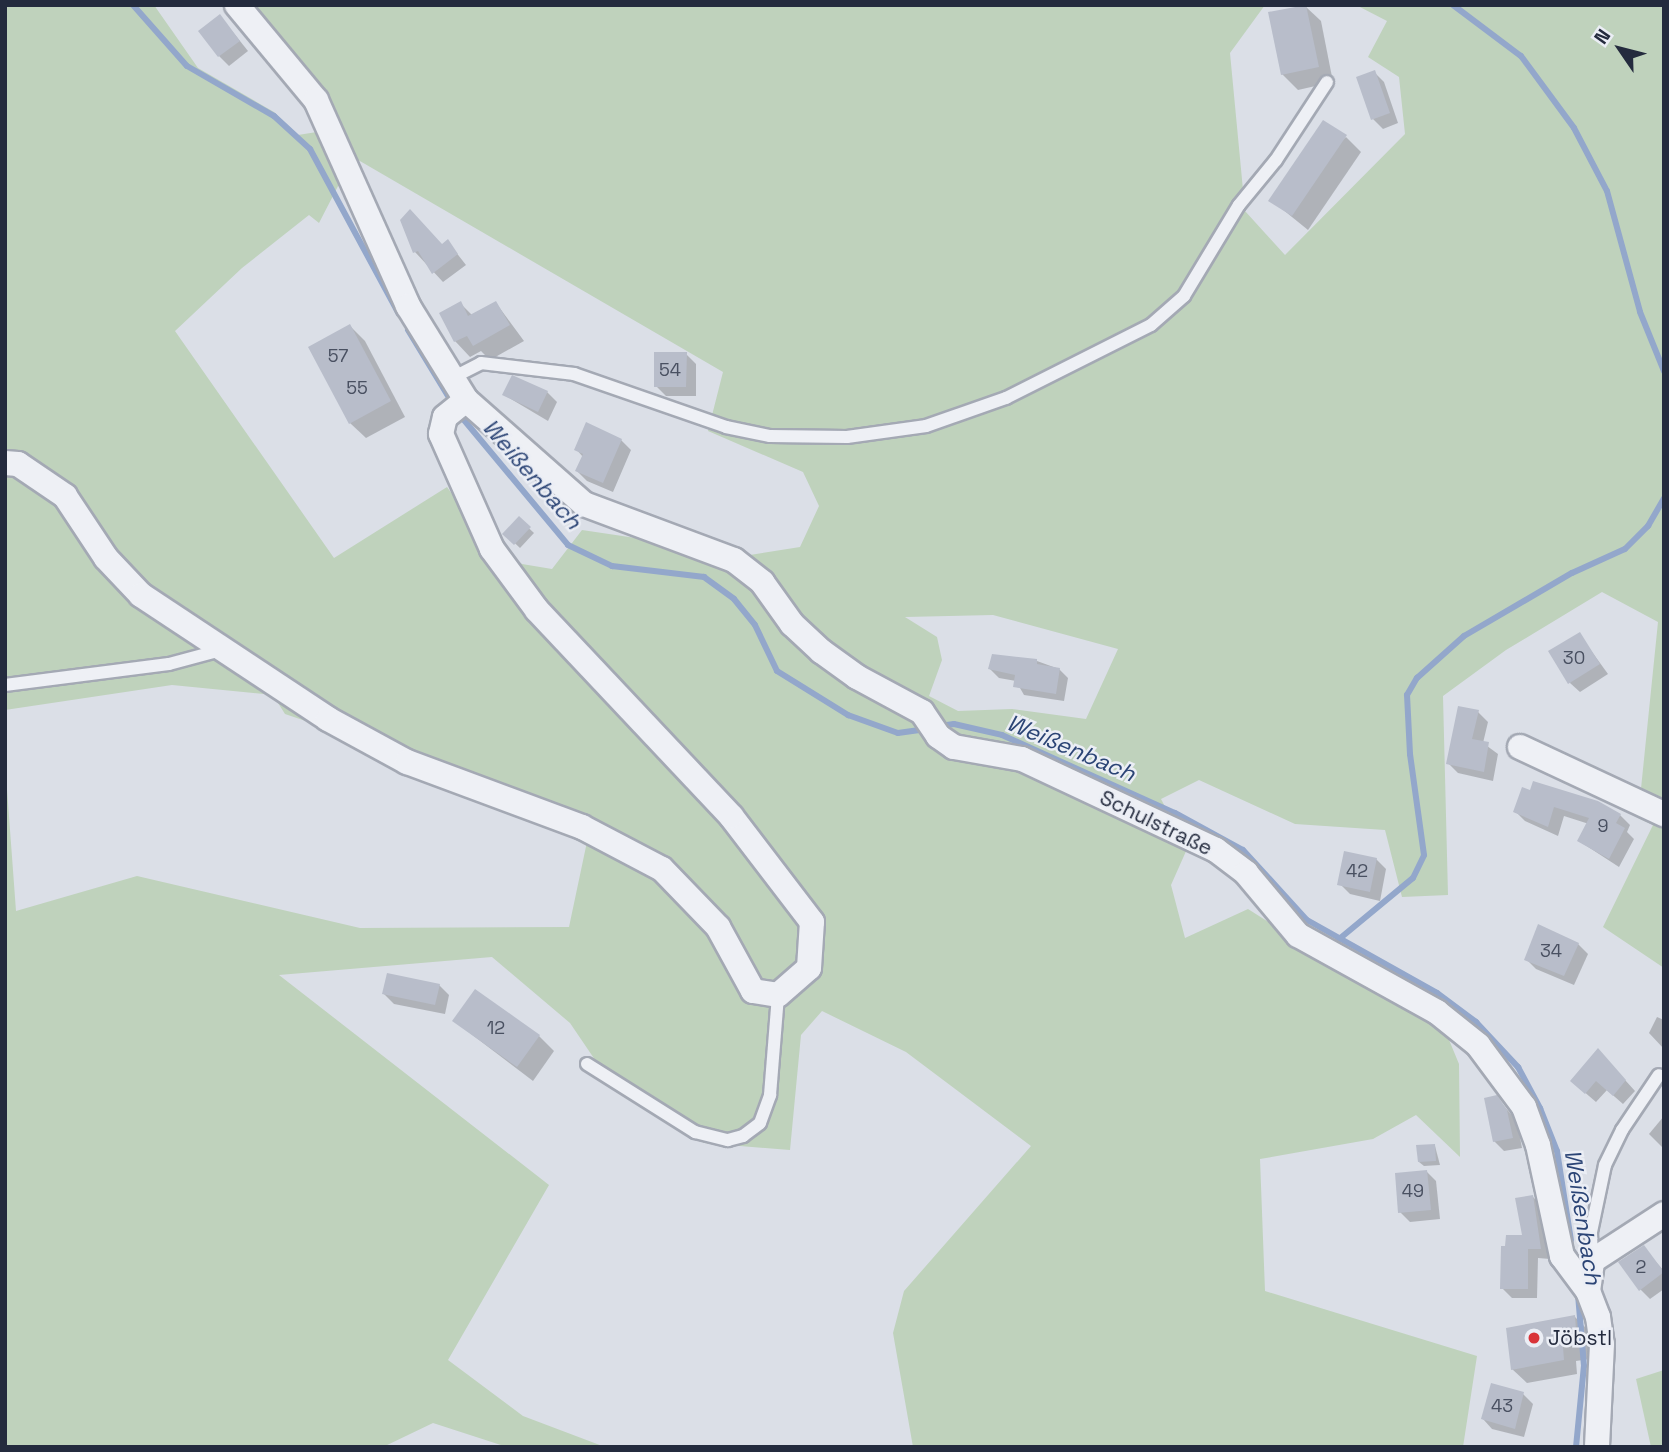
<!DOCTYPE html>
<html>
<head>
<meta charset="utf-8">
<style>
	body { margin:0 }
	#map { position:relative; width:1669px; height:1452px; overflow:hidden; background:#dbdfe7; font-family:"Space Grotesk",sans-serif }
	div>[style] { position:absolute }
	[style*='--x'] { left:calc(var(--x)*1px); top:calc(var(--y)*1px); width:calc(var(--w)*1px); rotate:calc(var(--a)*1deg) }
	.green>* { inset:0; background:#bfd2bc }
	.shadow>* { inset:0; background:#0003 }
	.stream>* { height:6px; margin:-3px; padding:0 3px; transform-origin:3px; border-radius:3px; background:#93a7cb }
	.building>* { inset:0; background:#b8bdca }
	.roads { filter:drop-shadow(2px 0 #a4a9b4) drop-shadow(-2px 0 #a4a9b4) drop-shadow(0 2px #a4a9b4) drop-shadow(0 -2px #a4a9b4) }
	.service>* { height:12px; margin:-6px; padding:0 6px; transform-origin:6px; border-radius:6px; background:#eef0f5 }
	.minor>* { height:24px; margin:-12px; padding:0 12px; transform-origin:12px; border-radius:12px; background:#eef0f5 }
	.dots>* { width:19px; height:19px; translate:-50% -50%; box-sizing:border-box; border:4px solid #ebeef5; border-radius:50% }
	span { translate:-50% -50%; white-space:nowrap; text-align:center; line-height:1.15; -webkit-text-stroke:5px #ebeef5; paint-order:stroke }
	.number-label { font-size:18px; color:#495061 }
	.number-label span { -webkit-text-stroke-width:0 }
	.street-label { font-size:21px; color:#242b3e }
	.poi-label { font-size:21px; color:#242b3e }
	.left { translate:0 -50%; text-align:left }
	.water-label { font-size:23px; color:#2b4475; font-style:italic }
	.frame { position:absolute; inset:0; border:7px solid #242b3e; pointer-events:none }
	.north { position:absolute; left:1585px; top:14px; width:70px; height:70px; -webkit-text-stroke:5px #ebeef5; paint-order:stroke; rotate:305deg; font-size:19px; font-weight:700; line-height:28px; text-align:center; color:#242b3e }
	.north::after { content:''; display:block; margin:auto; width:24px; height:32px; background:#242b3e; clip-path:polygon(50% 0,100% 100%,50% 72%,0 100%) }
</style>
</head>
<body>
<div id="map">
	<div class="green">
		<i style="clip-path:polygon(evenodd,5px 5px,154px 5px,198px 68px,274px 112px,298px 135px,323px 131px,242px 20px,226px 5px,1265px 5px,1230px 53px,1245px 211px,1285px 255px,1405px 134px,1399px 77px,1368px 57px,1387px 21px,1356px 5px,1664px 5px,1664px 968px,1603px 927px,1653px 825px,1638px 818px,1658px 622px,1602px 592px,1506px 650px,1443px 696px,1448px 895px,1402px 897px,1385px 830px,1295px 824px,1199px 780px,1161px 799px,1187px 849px,1171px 885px,1185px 938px,1248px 909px,1447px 1035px,1459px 1064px,1460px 1157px,1416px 1115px,1373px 1139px,1260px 1159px,1265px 1291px,1477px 1356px,1463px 1447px,913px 1447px,893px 1333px,904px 1291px,1031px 1146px,906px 1052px,822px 1011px,801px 1035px,790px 1150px,704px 1143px,608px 1079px,570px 1023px,492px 957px,279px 975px,549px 1185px,448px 1360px,523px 1416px,605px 1447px,507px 1447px,433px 1423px,383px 1447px,5px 1447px,5px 762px,16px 911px,137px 876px,360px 928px,569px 927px,592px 818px,285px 714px,273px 695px,172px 685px,5px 710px,5px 5px,353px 157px,723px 372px,708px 431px,803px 472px,819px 506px,800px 547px,750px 555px,582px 530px,552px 569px,522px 564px,478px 530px,447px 487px,334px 558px,175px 331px,242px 268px,309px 215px,319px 223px,353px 157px,5px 5px,993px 615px,1118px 649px,1086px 719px,1012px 709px,958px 711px,929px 696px,942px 660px,937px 637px,905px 617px,993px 615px)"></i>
		<i style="clip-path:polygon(1664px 1370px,1664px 1447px,1651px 1447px,1636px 1379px)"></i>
	</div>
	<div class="shadow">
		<i style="clip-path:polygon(1305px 6px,1321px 21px,1333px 82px,1298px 90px,1282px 74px)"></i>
		<i style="clip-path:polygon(220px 16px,248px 51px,229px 66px,219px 56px)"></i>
		<i style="clip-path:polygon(1374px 72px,1384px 82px,1398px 123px,1383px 129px,1373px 119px)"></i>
		<i style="clip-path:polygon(1346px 137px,1361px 152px,1308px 230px,1271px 200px)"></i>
		<i style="clip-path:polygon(402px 221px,442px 246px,448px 242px,466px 265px,443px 282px,415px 252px)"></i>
		<i style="clip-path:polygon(460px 303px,473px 316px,496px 303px,524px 341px,490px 360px,481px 351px,470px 357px,455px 341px)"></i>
		<i style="clip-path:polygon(350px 326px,365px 341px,405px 417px,366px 438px,350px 423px)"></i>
		<i style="clip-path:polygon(686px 354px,696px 364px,696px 396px,666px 396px,656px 386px)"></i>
		<i style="clip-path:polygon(512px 378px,547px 392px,557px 402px,548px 421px,504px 395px)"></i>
		<i style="clip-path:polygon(621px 440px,631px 450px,613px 492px,587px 481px,577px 471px,583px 457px,576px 449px)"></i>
		<i style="clip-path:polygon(519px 519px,534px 533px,520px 548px,505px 534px)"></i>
		<i style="clip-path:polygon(1579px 634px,1608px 674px,1580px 692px,1570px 683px)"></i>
		<i style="clip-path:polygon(1037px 661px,1059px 669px,1068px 678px,1064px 701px,1024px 695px,1016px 681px,999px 678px,990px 669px)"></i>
		<i style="clip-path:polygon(1478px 712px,1488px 722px,1483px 743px,1498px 754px,1493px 781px,1458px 773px,1448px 763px)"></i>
		<i style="clip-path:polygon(1523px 789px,1620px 815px,1630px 825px,1627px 832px,1634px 839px,1619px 867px,1579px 841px,1589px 824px,1564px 816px,1558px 836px,1525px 821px,1515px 811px)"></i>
		<i style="clip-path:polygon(1376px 859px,1386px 869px,1380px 901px,1350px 894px,1340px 884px)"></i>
		<i style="clip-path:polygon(1578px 944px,1588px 954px,1574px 985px,1536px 969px,1526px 959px)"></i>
		<i style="clip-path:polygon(439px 985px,449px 995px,445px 1014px,394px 1004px,384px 994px)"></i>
		<i style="clip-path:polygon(1657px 1017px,1664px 1020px,1664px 1049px,1649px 1033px)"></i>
		<i style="clip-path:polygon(454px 1021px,539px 1036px,554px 1051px,533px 1081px)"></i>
		<i style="clip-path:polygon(1607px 1060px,1635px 1091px,1623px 1104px,1607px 1090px,1596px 1102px,1582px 1090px)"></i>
		<i style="clip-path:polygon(1496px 1097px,1517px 1121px,1522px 1148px,1504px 1151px,1494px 1141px)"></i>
		<i style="clip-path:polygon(1664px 1116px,1664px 1149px,1649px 1134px)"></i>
		<i style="clip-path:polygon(1435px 1146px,1440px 1165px,1424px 1166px,1419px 1162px)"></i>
		<i style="clip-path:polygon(1426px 1171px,1436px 1181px,1440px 1219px,1410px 1222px,1400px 1212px)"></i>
		<i style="clip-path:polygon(1533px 1197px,1543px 1207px,1550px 1259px,1538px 1258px,1537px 1298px,1512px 1298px,1502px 1288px,1524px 1237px)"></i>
		<i style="clip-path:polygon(1643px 1247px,1664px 1271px,1664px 1289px,1650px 1299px,1640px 1289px)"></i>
		<i style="clip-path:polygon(1575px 1317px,1589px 1331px,1590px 1359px,1576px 1361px,1577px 1374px,1527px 1383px,1512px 1369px)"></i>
		<i style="clip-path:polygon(1523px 1394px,1533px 1404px,1524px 1437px,1492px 1429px,1483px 1419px)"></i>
	</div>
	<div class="stream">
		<i style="--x:133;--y:5;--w:81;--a:48.5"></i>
		<i style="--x:187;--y:66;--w:100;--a:29.9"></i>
		<i style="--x:274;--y:116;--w:49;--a:42.5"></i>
		<i style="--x:310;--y:149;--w:187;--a:61.7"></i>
		<i style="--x:1453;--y:5;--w:85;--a:36.9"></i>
		<i style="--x:1521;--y:56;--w:89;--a:53.6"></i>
		<i style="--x:1574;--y:128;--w:71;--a:62.4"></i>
		<i style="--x:1607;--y:191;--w:125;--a:74.7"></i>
		<i style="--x:1640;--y:312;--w:64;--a:67.9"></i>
		<i style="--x:408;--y:330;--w:87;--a:58.7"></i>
		<i style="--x:459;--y:414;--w:170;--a:50.2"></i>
		<i style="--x:568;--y:545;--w:49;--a:25.5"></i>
		<i style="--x:612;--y:566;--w:93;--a:6.8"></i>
		<i style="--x:704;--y:577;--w:37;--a:36"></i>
		<i style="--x:734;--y:599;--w:33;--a:51"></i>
		<i style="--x:755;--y:625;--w:51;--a:64.4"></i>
		<i style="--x:777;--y:671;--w:84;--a:31.8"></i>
		<i style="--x:848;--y:715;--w:53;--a:19.8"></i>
		<i style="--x:898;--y:733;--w:27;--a:-8"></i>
		<i style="--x:940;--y:726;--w:14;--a:-8"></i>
		<i style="--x:954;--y:724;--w:49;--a:12.9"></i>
		<i style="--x:1002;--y:735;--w:190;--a:24.3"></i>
		<i style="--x:1175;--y:813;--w:77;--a:28.6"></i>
		<i style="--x:1243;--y:850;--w:95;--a:47.6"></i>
		<i style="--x:1307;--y:920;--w:149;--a:29.3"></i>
		<i style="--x:1437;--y:993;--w:49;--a:36.6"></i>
		<i style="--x:1476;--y:1022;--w:62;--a:47"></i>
		<i style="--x:1518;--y:1067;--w:47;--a:61.8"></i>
		<i style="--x:1540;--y:1108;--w:46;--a:68.4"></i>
		<i style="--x:1557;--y:1151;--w:90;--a:81.1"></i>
		<i style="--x:1338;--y:940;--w:97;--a:-39.6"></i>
		<i style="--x:1413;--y:878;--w:25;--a:-64"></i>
		<i style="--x:1424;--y:855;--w:102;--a:-97.9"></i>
		<i style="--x:1410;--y:754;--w:59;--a:-92.9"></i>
		<i style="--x:1407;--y:695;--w:20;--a:-60"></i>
		<i style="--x:1417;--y:678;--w:63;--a:-41.8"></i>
		<i style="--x:1464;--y:636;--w:125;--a:-30.3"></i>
		<i style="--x:1572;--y:573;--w:58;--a:-24.4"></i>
		<i style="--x:1625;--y:549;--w:33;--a:-45"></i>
		<i style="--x:1648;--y:526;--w:32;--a:-60"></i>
		<i style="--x:1576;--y:1447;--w:81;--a:-84.4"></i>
		<i style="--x:1584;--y:1366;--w:71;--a:-94.8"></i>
	</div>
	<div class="building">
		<i style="clip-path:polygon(1306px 5px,1319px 67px,1281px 75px,1268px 12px)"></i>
		<i style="clip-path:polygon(220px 14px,240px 41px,218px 57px,198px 31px)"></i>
		<i style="clip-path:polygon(1375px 70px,1390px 113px,1371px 120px,1356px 77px)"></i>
		<i style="clip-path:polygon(1323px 120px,1347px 135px,1292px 216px,1268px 201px)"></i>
		<i style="clip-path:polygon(410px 209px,442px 244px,448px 239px,458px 254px,432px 274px,418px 251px,413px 253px,400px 220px)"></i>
		<i style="clip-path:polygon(461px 301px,468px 316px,496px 301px,510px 325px,473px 346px,467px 336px,454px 342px,439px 313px)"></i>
		<i style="clip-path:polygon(350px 324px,391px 401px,349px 424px,308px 347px)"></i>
		<i style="clip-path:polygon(654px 352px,687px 352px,686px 387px,654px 387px)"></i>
		<i style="clip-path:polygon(512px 375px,548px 391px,538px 412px,502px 395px)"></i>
		<i style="clip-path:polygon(586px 422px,622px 439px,603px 483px,575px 471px,583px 454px,574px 450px)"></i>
		<i style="clip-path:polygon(519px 516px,531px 527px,514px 545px,502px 534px)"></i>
		<i style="clip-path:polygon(1580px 632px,1600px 664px,1568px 684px,1548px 651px)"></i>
		<i style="clip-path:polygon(992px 654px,1037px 659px,1037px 664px,1060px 668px,1056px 694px,1013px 687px,1015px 675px,988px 669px)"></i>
		<i style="clip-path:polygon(1458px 706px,1479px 710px,1472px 739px,1489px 742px,1484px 772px,1446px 764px)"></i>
		<i style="clip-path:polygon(1533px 781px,1598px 801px,1621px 814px,1616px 823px,1625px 828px,1609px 859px,1577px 841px,1589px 818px,1554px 807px,1548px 827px,1513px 812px,1522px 787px,1530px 790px)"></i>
		<i style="clip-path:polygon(1344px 851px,1377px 858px,1370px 892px,1337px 885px)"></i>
		<i style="clip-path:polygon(1538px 924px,1579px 943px,1564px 976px,1524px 960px)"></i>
		<i style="clip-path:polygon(387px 973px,440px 984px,435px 1005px,382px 994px)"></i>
		<i style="clip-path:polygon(475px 989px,540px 1035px,517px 1067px,452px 1021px)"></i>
		<i style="clip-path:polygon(1598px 1048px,1626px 1080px,1613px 1096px,1596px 1081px,1585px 1094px,1570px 1081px)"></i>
		<i style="clip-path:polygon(1497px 1095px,1507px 1110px,1513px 1138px,1493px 1142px,1484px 1098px)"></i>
		<i style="clip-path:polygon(1435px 1144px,1436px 1161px,1418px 1162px,1416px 1145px)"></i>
		<i style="clip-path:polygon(1427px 1170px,1431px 1210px,1398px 1213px,1395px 1173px)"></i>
		<i style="clip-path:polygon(1533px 1195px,1541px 1249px,1528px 1249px,1528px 1289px,1500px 1289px,1501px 1246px,1505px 1246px,1506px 1235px,1522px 1235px,1515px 1198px)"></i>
		<i style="clip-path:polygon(1644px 1245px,1664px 1272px,1639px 1291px,1618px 1262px)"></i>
		<i style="clip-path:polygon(1575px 1315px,1577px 1345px,1563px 1347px,1564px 1360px,1511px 1370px,1506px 1328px)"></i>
		<i style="clip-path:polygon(1491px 1383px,1524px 1392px,1515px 1429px,1481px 1419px)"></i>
	</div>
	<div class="roads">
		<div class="service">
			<i style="--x:454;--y:377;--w:30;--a:-27"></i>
			<i style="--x:481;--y:363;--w:94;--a:6.7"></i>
			<i style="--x:574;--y:374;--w:161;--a:19.2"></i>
			<i style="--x:726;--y:427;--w:45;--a:11.6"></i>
			<i style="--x:770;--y:436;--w:77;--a:0.7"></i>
			<i style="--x:847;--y:437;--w:80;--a:-7.9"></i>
			<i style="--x:926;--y:426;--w:85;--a:-19.3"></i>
			<i style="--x:1006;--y:398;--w:162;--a:-26.7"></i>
			<i style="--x:1151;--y:325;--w:44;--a:-41.3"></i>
			<i style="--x:1184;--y:296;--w:106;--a:-58.9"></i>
			<i style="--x:1239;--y:205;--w:58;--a:-50.6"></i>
			<i style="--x:1276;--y:160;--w:93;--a:-56.8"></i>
			<i style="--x:5;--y:685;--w:165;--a:-7.3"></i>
			<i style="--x:169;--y:664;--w:54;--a:-15.1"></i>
			<i style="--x:587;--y:1064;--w:128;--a:32.2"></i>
			<i style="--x:695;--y:1132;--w:34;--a:14"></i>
			<i style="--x:728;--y:1140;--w:16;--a:-15"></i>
			<i style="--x:743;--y:1136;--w:21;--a:-37"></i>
			<i style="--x:760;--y:1123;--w:30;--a:-70"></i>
			<i style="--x:770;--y:1095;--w:100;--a:-85.4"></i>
			<i style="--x:1592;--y:1261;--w:29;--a:-92"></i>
			<i style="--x:1591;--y:1232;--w:68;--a:-78.2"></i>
			<i style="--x:1605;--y:1165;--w:39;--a:-64"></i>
			<i style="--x:1622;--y:1130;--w:66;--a:-56.1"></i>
		</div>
		<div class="minor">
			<i style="--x:237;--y:5;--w:124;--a:50.3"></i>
			<i style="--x:316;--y:100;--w:226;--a:65.9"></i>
			<i style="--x:408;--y:306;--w:110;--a:58.3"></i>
			<i style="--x:466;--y:400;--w:157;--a:41.4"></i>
			<i style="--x:584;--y:504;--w:160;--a:20.5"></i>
			<i style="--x:734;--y:560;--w:36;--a:38"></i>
			<i style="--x:762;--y:582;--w:52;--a:54.5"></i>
			<i style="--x:792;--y:624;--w:40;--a:43"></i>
			<i style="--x:821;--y:651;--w:44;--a:35.8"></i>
			<i style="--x:857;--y:677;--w:74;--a:28.3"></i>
			<i style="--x:922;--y:712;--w:29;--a:56"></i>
			<i style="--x:938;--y:736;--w:19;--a:35"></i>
			<i style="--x:954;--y:747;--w:69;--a:10"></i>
			<i style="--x:1022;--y:759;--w:214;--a:25.1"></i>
			<i style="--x:1216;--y:850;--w:38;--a:37"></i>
			<i style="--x:1246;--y:873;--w:81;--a:50"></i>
			<i style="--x:1298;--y:935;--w:159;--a:29"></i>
			<i style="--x:1437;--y:1012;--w:53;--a:38.8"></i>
			<i style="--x:1478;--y:1045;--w:77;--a:53.4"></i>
			<i style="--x:1524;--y:1107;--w:40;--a:69.8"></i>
			<i style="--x:1538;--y:1145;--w:114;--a:77.8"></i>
			<i style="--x:1562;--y:1256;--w:44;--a:53.4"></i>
			<i style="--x:1588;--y:1291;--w:28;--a:69"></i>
			<i style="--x:1598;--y:1317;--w:27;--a:82"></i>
			<i style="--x:1602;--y:1344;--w:103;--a:92.8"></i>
			<i style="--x:5;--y:463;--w:13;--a:4"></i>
			<i style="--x:18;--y:464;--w:57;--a:34.2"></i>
			<i style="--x:65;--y:496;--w:74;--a:56.5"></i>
			<i style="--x:106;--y:558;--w:51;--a:46.6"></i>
			<i style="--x:141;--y:595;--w:224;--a:33.5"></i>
			<i style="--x:328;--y:719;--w:90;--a:28.6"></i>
			<i style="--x:407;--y:762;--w:187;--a:20.4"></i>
			<i style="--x:582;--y:827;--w:90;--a:27.7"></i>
			<i style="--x:662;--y:869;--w:81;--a:46"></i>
			<i style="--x:718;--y:927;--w:73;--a:61.3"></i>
			<i style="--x:753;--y:991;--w:25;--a:9"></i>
			<i style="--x:778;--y:995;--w:41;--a:-41.1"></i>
			<i style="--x:809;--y:968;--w:46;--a:-86.3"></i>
			<i style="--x:812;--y:922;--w:133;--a:-127.4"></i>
			<i style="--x:731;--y:816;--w:283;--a:-133.3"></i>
			<i style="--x:537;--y:610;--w:76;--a:-126.4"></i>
			<i style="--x:492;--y:549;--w:126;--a:-113.9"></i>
			<i style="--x:441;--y:434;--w:17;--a:-77"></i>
			<i style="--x:445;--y:417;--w:27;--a:-39"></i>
			<i style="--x:1520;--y:747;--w:159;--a:25"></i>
			<i style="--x:1588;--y:1291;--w:30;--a:-82"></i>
			<i style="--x:1592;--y:1261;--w:86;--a:-33.1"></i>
		</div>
	</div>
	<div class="dots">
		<i style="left:1534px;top:1338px;background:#d93439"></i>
	</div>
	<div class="number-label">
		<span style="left:338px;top:356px">57</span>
		<span style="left:670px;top:370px">54</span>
		<span style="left:357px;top:388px">55</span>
		<span style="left:1574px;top:658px">30</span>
		<span style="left:1603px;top:826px">9</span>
		<span style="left:1357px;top:871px">42</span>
		<span style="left:1551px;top:951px">34</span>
		<span style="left:496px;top:1028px">12</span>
		<span style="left:1413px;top:1191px">49</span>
		<span style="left:1641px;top:1267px">2</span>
		<span style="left:1502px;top:1406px">43</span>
	</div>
	<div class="street-label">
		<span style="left:1156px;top:823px;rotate:26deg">Schulstraße</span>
	</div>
	<div class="poi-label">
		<span class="left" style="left:1548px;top:1338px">Jöbstl</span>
	</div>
	<div class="water-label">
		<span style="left:532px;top:474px;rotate:49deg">Weißenbach</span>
		<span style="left:1071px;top:748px;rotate:23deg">Weißenbach</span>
		<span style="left:1583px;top:1217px;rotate:81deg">Weißenbach</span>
	</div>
	<div class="frame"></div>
	<div class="north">N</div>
</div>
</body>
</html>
